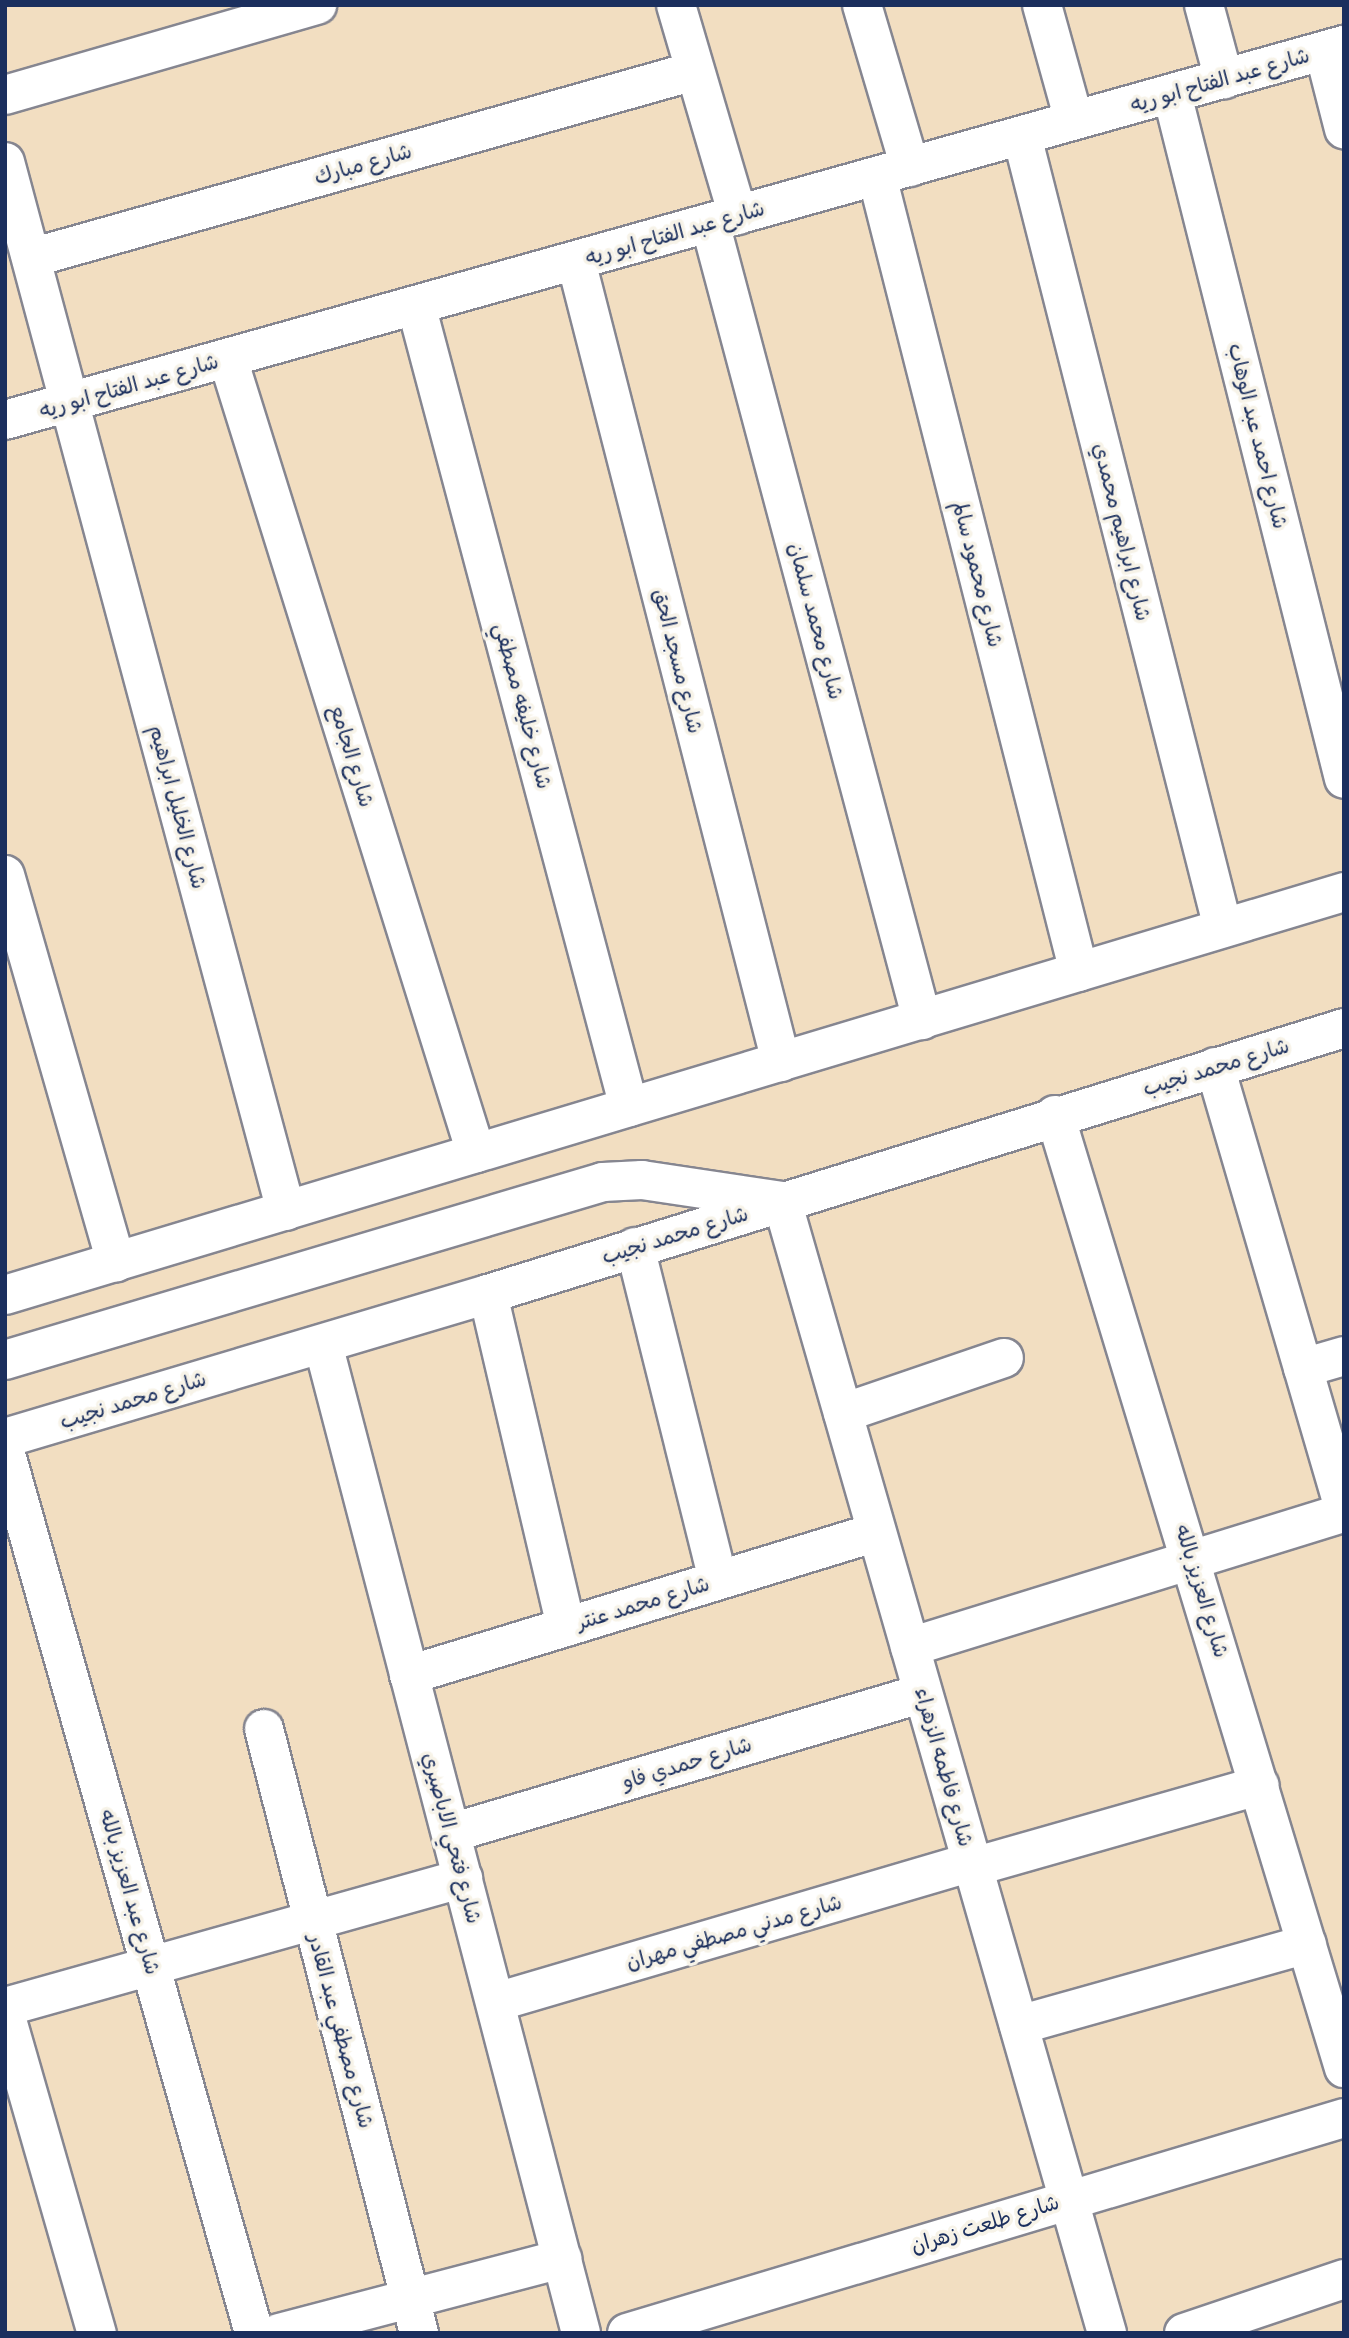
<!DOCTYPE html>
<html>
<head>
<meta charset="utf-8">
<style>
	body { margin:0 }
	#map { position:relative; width:1349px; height:2338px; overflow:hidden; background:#f2dec1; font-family:"Patrick Hand","Playpen Sans Arabic",sans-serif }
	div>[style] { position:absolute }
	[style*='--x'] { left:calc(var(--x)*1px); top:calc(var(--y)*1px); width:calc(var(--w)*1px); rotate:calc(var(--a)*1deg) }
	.roads { filter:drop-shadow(2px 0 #868690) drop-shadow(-2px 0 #868690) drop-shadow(0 2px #868690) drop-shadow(0 -2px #868690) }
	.minor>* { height:38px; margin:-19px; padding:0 19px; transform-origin:19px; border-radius:19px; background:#fff }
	span { translate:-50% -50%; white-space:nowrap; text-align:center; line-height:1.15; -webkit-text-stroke:7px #f7f3e8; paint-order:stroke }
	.street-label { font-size:21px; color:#1b2f5e }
	.frame { position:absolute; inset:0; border:7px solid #1b2f5e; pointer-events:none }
</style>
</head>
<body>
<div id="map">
	<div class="roads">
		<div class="minor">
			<i style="--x:676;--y:5;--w:219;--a:73.6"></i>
			<i style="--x:862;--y:5;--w:169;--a:73.5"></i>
			<i style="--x:1042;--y:5;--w:119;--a:74.5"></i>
			<i style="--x:1204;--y:5;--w:77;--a:74.9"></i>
			<i style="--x:1324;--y:51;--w:81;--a:75.6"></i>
			<i style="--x:1172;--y:94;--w:706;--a:75.9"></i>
			<i style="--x:5;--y:95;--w:325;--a:-16.1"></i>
			<i style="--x:1022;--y:136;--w:817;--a:75.76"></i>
			<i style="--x:5;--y:162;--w:1086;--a:75"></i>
			<i style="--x:877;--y:176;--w:821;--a:75.76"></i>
			<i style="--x:710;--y:223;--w:825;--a:75.1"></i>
			<i style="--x:31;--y:258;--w:689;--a:-15.75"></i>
			<i style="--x:576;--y:261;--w:827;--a:75.64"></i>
			<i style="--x:416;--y:305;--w:830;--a:75.13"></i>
			<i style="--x:228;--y:359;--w:832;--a:72.65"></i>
			<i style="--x:5;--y:420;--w:1391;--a:-15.65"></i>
			<i style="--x:5;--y:875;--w:403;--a:74"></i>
			<i style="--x:1215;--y:1067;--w:459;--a:73.7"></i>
			<i style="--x:1055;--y:1115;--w:996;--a:73.13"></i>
			<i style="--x:635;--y:1247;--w:343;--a:76"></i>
			<i style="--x:488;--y:1294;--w:342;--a:76.8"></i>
			<i style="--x:5;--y:1295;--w:1398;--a:-16.75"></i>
			<i style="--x:323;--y:1344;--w:1022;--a:75.38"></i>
			<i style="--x:5;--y:1360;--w:624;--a:-16.58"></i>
			<i style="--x:603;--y:1182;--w:39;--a:-3"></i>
			<i style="--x:642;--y:1180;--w:142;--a:8.5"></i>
			<i style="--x:782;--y:1201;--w:1178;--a:73.98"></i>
			<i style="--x:1303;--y:1368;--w:43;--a:-16.3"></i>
			<i style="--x:843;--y:1413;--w:170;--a:-18.9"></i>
			<i style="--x:5;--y:1438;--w:504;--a:-16.6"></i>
			<i style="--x:488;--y:1294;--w:896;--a:-17.26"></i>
			<i style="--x:5;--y:1451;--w:916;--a:74.23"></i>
			<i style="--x:910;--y:1647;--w:454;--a:-17.2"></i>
			<i style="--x:409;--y:1675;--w:488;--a:-17"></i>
			<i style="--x:264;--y:1729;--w:624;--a:75.61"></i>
			<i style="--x:451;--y:1833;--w:492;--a:-16.5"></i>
			<i style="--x:973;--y:1867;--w:298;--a:-15.9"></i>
			<i style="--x:496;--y:2002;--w:495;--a:-16.4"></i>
			<i style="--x:5;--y:2007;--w:476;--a:-15.7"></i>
			<i style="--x:5;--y:2013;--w:333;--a:74"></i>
			<i style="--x:1019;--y:2025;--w:299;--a:-15.7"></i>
			<i style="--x:279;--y:2333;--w:293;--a:-14.7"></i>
			<i style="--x:627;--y:2333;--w:749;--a:-16.69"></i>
			<i style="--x:1184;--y:2333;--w:169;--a:-18.6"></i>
		</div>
	</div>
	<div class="street-label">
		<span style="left:1220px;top:80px;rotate:-16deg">شارع عبد الفتاح ابو ريه</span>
		<span style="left:363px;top:164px;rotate:-16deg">شارع مبارك</span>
		<span style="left:675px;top:233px;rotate:-16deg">شارع عبد الفتاح ابو ريه</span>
		<span style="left:129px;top:386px;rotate:-16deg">شارع عبد الفتاح ابو ريه</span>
		<span style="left:1258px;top:436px;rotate:76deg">شارع احمد عبد الوهاب</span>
		<span style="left:1122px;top:532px;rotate:76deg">شارع ابراهيم محمدي</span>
		<span style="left:978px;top:574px;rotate:76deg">شارع محمود سالم</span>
		<span style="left:816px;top:621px;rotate:75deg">شارع محمد سلمان</span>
		<span style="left:678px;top:661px;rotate:76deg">شارع مسجد الحق</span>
		<span style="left:523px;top:706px;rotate:75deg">شارع خليفه مصطفي</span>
		<span style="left:352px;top:756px;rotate:73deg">شارع الجامع</span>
		<span style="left:178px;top:807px;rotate:75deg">شارع الخليل ابراهيم</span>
		<span style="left:1216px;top:1067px;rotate:-17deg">شارع محمد نجيب</span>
		<span style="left:675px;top:1235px;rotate:-17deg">شارع محمد نجيب</span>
		<span style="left:133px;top:1400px;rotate:-17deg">شارع محمد نجيب</span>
		<span style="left:1202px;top:1591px;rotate:73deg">شارع العزيز بالله</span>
		<span style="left:643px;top:1603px;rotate:-17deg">شارع محمد عنتر</span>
		<span style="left:687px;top:1763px;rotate:-17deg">شارع حمدي فاو</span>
		<span style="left:944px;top:1767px;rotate:74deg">شارع فاطمه الزهراء</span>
		<span style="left:452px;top:1838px;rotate:75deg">شارع فتحي الاباصيري</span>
		<span style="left:130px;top:1892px;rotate:74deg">شارع عبد العزيز بالله</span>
		<span style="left:734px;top:1932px;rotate:-16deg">شارع مدني مصطفي مهران</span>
		<span style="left:341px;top:2031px;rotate:75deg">شارع مصطفي عبد القادر</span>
		<span style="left:985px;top:2224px;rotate:-17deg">شارع طلعت زهران</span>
	</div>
	<div class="frame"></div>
</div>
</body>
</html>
